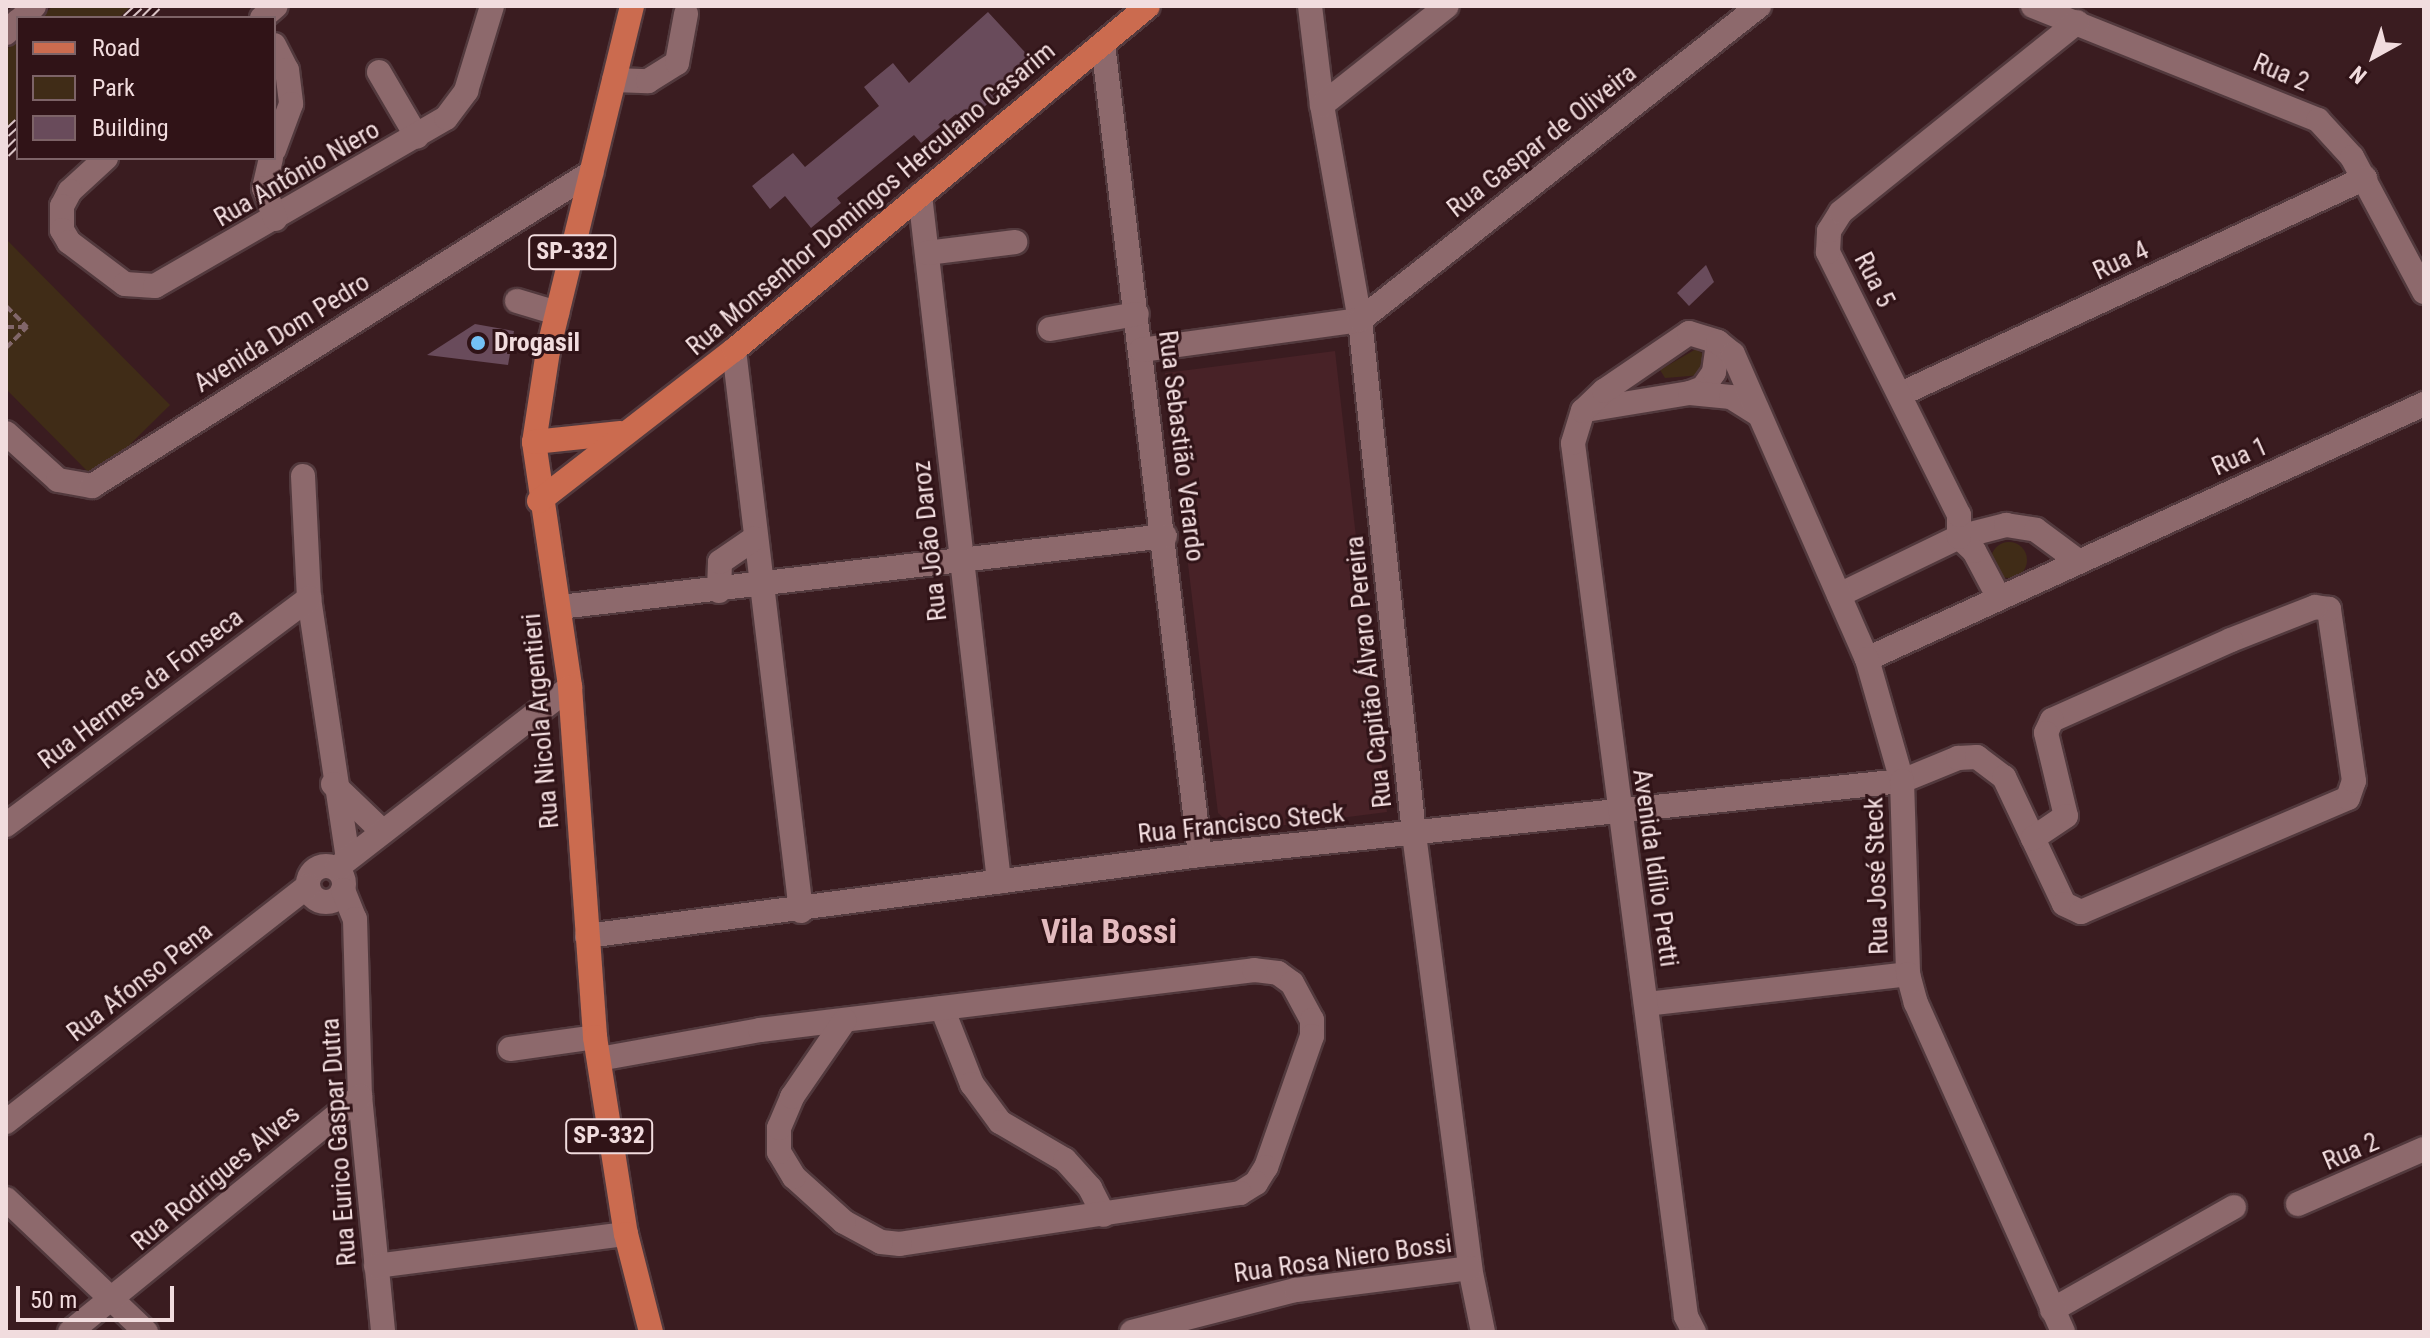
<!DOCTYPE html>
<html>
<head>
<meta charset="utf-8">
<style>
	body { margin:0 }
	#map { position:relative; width:2430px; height:1338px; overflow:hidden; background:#3a1c20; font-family:"Roboto Condensed",sans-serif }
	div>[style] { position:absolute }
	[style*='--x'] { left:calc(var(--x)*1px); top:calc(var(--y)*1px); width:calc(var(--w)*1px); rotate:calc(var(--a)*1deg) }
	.built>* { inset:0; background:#482227 }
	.green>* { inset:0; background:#402c17 }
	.round { border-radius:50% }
	.building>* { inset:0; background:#694b5b }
	.path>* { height:4px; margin-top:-2px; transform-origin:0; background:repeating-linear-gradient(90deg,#816669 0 8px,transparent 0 12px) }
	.roads { filter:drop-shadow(2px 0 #52393d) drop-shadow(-2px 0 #52393d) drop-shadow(0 2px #52393d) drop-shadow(0 -2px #52393d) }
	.minor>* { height:24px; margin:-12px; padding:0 12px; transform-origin:12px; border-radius:12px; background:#8d696c }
	.minor>.ring { margin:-12px; padding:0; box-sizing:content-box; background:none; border:24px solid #8d696c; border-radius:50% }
	.major>* { height:24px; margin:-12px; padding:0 12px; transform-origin:12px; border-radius:12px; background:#cb6b4f }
	.rail>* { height:9px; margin-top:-4.5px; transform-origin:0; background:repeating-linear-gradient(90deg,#301317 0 18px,#d9c3c5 0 36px); box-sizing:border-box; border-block:2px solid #d9c3c5 }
	.dots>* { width:22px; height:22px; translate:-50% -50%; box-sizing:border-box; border:4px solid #301317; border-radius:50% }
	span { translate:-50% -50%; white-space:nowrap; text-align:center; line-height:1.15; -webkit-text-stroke:6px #301317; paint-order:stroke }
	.shield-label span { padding:2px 6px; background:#301317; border:2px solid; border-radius:6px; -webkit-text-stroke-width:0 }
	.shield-label { font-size:24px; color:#f1dcde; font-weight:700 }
	.street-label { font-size:26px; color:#f1dcde }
	.poi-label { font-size:26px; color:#f1dcde; font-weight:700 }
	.left { translate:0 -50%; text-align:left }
	.district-label { font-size:34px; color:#e3babe; font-weight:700 }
	.frame { position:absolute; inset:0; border:8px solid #f1dcde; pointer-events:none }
	.legend { position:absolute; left:16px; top:16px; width:260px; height:144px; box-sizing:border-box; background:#301317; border:2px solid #7d6367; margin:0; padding:10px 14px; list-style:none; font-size:24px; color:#f1dcde }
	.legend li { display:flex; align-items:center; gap:16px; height:40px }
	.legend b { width:40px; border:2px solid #7d6367 }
	.north { position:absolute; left:2334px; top:16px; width:80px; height:80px; -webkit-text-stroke:6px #301317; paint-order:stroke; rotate:220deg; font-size:22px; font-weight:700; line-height:32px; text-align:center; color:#f1dcde }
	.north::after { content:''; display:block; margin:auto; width:28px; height:36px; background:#f1dcde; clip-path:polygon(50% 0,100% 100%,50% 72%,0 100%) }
	.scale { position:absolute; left:16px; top:1286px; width:158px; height:36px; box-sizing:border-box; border:4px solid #f1dcde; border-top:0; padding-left:10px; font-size:24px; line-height:28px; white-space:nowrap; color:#f1dcde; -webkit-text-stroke:6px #301317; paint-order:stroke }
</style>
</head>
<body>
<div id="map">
	<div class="built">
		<i style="clip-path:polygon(1335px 351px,1387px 812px,1238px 831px,1218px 813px,1165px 373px)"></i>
	</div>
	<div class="green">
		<i style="clip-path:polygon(53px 6px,131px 6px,119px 18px,40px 18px)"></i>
		<i style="clip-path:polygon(18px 39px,18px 117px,6px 129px,6px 50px)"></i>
		<i style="clip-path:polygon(6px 239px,170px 405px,95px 479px,6px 389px)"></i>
		<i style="clip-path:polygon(1696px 349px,1706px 356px,1702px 375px,1665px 378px,1660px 370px)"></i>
		<i class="round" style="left:1991px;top:542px;width:36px;height:36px"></i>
	</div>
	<div class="building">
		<i style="clip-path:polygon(988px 12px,1034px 62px,965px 124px,956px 114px,921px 143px,914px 135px,837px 198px,841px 203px,811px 228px,785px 196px,770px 209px,752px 186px,793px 153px,805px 167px,879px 106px,864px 87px,893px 63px,909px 83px)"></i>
		<i style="clip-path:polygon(1706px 265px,1714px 282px,1689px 306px,1677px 293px)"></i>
		<i style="clip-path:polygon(475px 324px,514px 331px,508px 365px,427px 355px)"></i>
	</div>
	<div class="path">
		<i style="--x:6;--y:306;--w:30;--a:45"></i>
		<i style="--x:6;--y:327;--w:19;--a:0"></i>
		<i style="--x:6;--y:348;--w:30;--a:-45"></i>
	</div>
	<div class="roads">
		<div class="minor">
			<i style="--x:1310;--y:6;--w:100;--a:83.1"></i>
			<i style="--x:1322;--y:105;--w:218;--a:80"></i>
			<i style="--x:1360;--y:320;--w:517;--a:84"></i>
			<i style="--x:1414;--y:834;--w:438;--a:82.6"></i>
			<i style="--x:1470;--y:1268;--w:65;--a:78.5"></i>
			<i style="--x:2033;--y:6;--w:307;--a:21.8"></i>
			<i style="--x:2318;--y:120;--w:50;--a:47.4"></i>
			<i style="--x:2352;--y:157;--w:153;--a:61.9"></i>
			<i style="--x:22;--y:18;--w:17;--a:-45"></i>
			<i style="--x:262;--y:18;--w:18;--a:-41"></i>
			<i style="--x:6;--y:33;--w:17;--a:-45"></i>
			<i style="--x:1103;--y:44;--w:817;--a:83.18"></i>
			<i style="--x:274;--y:45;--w:28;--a:63"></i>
			<i style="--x:287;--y:70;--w:34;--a:83"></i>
			<i style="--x:291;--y:104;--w:49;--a:110.3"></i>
			<i style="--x:379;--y:72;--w:75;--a:59.7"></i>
			<i style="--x:614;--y:80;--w:34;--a:2"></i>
			<i style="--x:648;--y:81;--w:34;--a:-32"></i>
			<i style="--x:677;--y:63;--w:50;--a:-79.6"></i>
			<i style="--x:1322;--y:105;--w:159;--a:-38.4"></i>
			<i style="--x:106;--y:158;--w:49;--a:137.5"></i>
			<i style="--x:70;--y:191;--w:17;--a:118"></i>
			<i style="--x:62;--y:206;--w:24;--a:90"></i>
			<i style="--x:62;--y:230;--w:14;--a:60"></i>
			<i style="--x:69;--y:242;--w:70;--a:36.9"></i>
			<i style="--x:125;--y:284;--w:30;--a:4"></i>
			<i style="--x:155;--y:286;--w:336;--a:-30"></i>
			<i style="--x:446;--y:118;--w:34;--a:-53"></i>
			<i style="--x:466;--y:91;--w:89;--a:-73"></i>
			<i style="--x:271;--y:158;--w:31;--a:103"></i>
			<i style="--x:264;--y:188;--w:33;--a:70"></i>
			<i style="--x:920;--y:195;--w:691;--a:83.43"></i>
			<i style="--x:927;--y:253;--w:89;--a:-7.1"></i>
			<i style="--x:517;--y:301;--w:42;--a:16.7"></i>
			<i style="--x:1050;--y:329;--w:88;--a:-9.8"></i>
			<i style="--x:734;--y:350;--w:565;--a:83.19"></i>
			<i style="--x:1141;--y:350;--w:221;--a:-7.8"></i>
			<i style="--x:1360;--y:320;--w:508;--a:-38.2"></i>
			<i style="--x:1690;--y:393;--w:14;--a:-21"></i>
			<i style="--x:1703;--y:388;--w:19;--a:-55"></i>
			<i style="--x:1714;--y:372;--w:30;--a:-82"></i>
			<i style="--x:1901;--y:394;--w:512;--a:-24.96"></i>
			<i style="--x:1586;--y:410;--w:105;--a:-9.3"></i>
			<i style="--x:1690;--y:393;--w:41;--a:5.6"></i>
			<i style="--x:1731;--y:397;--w:32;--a:32"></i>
			<i style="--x:6;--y:433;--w:70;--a:42.1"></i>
			<i style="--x:58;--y:480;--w:35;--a:10"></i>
			<i style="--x:92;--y:486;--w:590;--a:-32.13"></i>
			<i style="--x:303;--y:476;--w:122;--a:87.2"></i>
			<i style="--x:309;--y:598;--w:263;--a:81.5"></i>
			<i style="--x:719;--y:591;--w:29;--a:-88"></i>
			<i style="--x:720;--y:562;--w:42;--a:-34.4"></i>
			<i style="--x:1839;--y:595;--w:133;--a:-25.8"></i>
			<i style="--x:1959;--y:537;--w:49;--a:-14.3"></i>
			<i style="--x:2006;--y:525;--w:30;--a:9"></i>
			<i style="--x:2036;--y:530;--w:52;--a:36.4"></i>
			<i style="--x:1999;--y:598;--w:53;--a:-118"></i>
			<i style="--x:1974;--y:551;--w:21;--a:-137"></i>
			<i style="--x:1959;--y:537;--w:22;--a:-90"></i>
			<i style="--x:1959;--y:515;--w:294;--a:-116.5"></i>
			<i style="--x:1828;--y:252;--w:21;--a:-87"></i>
			<i style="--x:1829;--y:231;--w:22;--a:-58"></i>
			<i style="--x:1841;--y:212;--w:303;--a:-38.8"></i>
			<i style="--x:560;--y:607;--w:609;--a:-6.69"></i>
			<i style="--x:1867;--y:659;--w:613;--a:-24.6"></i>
			<i style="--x:333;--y:784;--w:69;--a:43.8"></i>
			<i style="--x:6;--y:825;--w:379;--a:-36.8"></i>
			<i class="ring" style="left:308px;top:866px;width:12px;height:12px"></i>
			<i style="--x:337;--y:868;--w:295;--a:-37.8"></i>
			<i style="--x:343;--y:890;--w:31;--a:68"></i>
			<i style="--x:355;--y:919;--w:177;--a:88.4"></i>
			<i style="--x:360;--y:1096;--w:237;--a:84.4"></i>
			<i style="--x:587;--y:936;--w:618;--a:-7.53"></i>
			<i style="--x:1200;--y:855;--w:706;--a:-6.02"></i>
			<i style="--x:1902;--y:781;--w:61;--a:-22.3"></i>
			<i style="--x:1958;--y:758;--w:19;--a:-3"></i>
			<i style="--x:1977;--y:757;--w:34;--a:37"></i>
			<i style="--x:2004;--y:777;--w:140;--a:64.7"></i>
			<i style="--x:2064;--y:904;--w:19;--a:25"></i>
			<i style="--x:2081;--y:912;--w:290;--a:-23.1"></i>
			<i style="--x:2348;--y:798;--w:18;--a:-71"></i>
			<i style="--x:2354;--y:781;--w:174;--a:-98.3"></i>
			<i style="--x:2329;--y:609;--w:14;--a:-172"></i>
			<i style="--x:2315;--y:607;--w:90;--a:158.6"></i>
			<i style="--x:2231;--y:640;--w:196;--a:155.9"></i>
			<i style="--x:2052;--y:720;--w:14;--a:115"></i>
			<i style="--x:2046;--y:733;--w:85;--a:76.5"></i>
			<i style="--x:2066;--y:816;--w:40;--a:146"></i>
			<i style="--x:1646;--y:1004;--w:264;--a:-6.5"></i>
			<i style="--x:942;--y:1008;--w:82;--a:68.5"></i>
			<i style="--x:972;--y:1084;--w:47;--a:53.6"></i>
			<i style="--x:1000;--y:1122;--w:75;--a:30.3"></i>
			<i style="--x:1065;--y:1160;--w:38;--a:48"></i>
			<i style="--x:1090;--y:1188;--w:30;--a:63"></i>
			<i style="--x:510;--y:1049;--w:86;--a:-8"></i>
			<i style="--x:599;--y:1059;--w:164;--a:-10.2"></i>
			<i style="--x:760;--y:1030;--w:498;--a:-6.9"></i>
			<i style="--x:1254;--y:970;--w:24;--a:7"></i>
			<i style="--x:1278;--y:973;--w:17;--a:36"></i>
			<i style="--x:1292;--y:983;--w:42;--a:61.6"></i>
			<i style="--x:1312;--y:1020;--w:16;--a:90"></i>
			<i style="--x:1312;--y:1036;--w:139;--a:109.3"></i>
			<i style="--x:1266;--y:1167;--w:19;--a:122"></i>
			<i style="--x:1256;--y:1183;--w:19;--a:148"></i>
			<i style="--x:1240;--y:1193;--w:344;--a:171.5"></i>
			<i style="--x:900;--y:1244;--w:19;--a:-174"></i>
			<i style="--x:881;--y:1242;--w:42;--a:-151.6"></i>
			<i style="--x:844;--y:1222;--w:67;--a:-138"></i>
			<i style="--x:794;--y:1177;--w:29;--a:-121"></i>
			<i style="--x:779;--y:1152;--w:24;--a:-90"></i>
			<i style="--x:779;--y:1128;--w:34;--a:-67"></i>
			<i style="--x:792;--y:1097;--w:93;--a:-55.5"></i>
			<i style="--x:6;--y:1122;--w:383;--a:-38"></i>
			<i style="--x:6;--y:1199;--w:193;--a:43.5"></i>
			<i style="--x:2298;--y:1204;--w:137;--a:-23.6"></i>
			<i style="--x:376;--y:1266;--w:252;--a:-7.3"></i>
			<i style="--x:2052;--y:1310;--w:209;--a:-29.5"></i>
			<i style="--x:70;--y:1332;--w:374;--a:-39.1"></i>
			<i style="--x:1132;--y:1332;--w:169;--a:-14.4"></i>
			<i style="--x:1296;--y:1290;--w:175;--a:-7.2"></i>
			<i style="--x:1694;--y:1332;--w:18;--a:-117"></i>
			<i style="--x:1686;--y:1316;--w:880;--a:-97.38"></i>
			<i style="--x:1573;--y:443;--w:34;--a:-73"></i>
			<i style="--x:1583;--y:411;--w:29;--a:-44"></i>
			<i style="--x:1604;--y:391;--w:103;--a:-34.3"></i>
			<i style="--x:1689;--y:333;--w:30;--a:17"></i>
			<i style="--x:1718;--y:342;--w:19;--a:39"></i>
			<i style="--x:1733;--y:354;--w:333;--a:66.3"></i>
			<i style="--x:1867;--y:659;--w:127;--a:74"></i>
			<i style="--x:1902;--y:781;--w:193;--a:88.2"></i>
			<i style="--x:1908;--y:974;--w:30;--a:75"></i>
			<i style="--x:1916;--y:1003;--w:360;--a:65.9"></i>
		</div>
		<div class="major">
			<i style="--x:632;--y:6;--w:355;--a:103.7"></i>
			<i style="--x:548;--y:351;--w:92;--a:98.7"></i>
			<i style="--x:534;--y:442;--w:248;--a:81.6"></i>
			<i style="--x:570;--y:687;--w:351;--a:85.9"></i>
			<i style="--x:595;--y:1037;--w:199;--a:81.1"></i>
			<i style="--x:626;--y:1234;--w:101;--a:75.7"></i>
			<i style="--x:534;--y:442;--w:87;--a:-5.9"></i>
			<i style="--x:539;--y:501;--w:247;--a:-37.8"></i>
			<i style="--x:734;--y:350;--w:538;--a:-39.72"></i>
		</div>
	</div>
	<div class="rail">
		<i style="--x:126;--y:18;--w:18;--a:-43"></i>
		<i style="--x:145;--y:18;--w:17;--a:-45"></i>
		<i style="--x:6;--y:133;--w:16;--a:-43"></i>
		<i style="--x:6;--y:153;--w:17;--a:-45"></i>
	</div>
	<div class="dots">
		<i style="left:478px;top:343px;background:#73c1f5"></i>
	</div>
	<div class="shield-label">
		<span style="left:572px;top:252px">SP-332</span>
		<span style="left:609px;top:1136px">SP-332</span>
	</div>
	<div class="street-label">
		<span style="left:2281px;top:73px;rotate:23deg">Rua 2</span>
		<span style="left:1542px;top:141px;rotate:-38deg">Rua Gaspar de Oliveira</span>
		<span style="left:297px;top:174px;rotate:-30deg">Rua Antônio Niero</span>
		<span style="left:871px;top:199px;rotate:-40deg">Rua Monsenhor Domingos Herculano Casarim</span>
		<span style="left:2121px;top:261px;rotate:-25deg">Rua 4</span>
		<span style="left:1874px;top:280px;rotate:63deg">Rua 5</span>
		<span style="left:282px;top:333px;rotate:-32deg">Avenida Dom Pedro</span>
		<span style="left:1181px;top:446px;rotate:83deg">Rua Sebastião Verardo</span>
		<span style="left:2240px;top:457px;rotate:-24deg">Rua 1</span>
		<span style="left:930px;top:541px;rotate:-96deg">Rua João Daroz</span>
		<span style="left:1369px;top:672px;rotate:-96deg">Rua Capitão Álvaro Pereira</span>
		<span style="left:141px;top:689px;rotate:-37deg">Rua Hermes da Fonseca</span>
		<span style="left:541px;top:721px;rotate:-95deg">Rua Nicola Argentieri</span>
		<span style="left:1241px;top:824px;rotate:-6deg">Rua Francisco Steck</span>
		<span style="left:1655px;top:868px;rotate:82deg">Avenida Idílio Pretti</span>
		<span style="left:1877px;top:876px;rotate:-92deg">Rua José Steck</span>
		<span style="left:140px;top:982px;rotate:-38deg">Rua Afonso Pena</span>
		<span style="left:339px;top:1142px;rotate:-94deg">Rua Eurico Gaspar Dutra</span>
		<span style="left:2351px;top:1152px;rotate:-23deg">Rua 2</span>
		<span style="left:216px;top:1178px;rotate:-40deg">Rua Rodrigues Alves</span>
		<span style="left:1343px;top:1259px;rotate:-8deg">Rua Rosa Niero Bossi</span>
	</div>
	<div class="poi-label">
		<span class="left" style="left:494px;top:343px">Drogasil</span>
	</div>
	<div class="district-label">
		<span style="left:1109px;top:932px">Vila Bossi</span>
	</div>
	<div class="frame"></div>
	<ul class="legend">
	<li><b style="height:10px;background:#cb6b4f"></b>Road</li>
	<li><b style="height:22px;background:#402c17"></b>Park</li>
	<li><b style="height:22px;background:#694b5b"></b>Building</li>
	</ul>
	<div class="north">N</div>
	<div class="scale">50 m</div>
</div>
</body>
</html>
